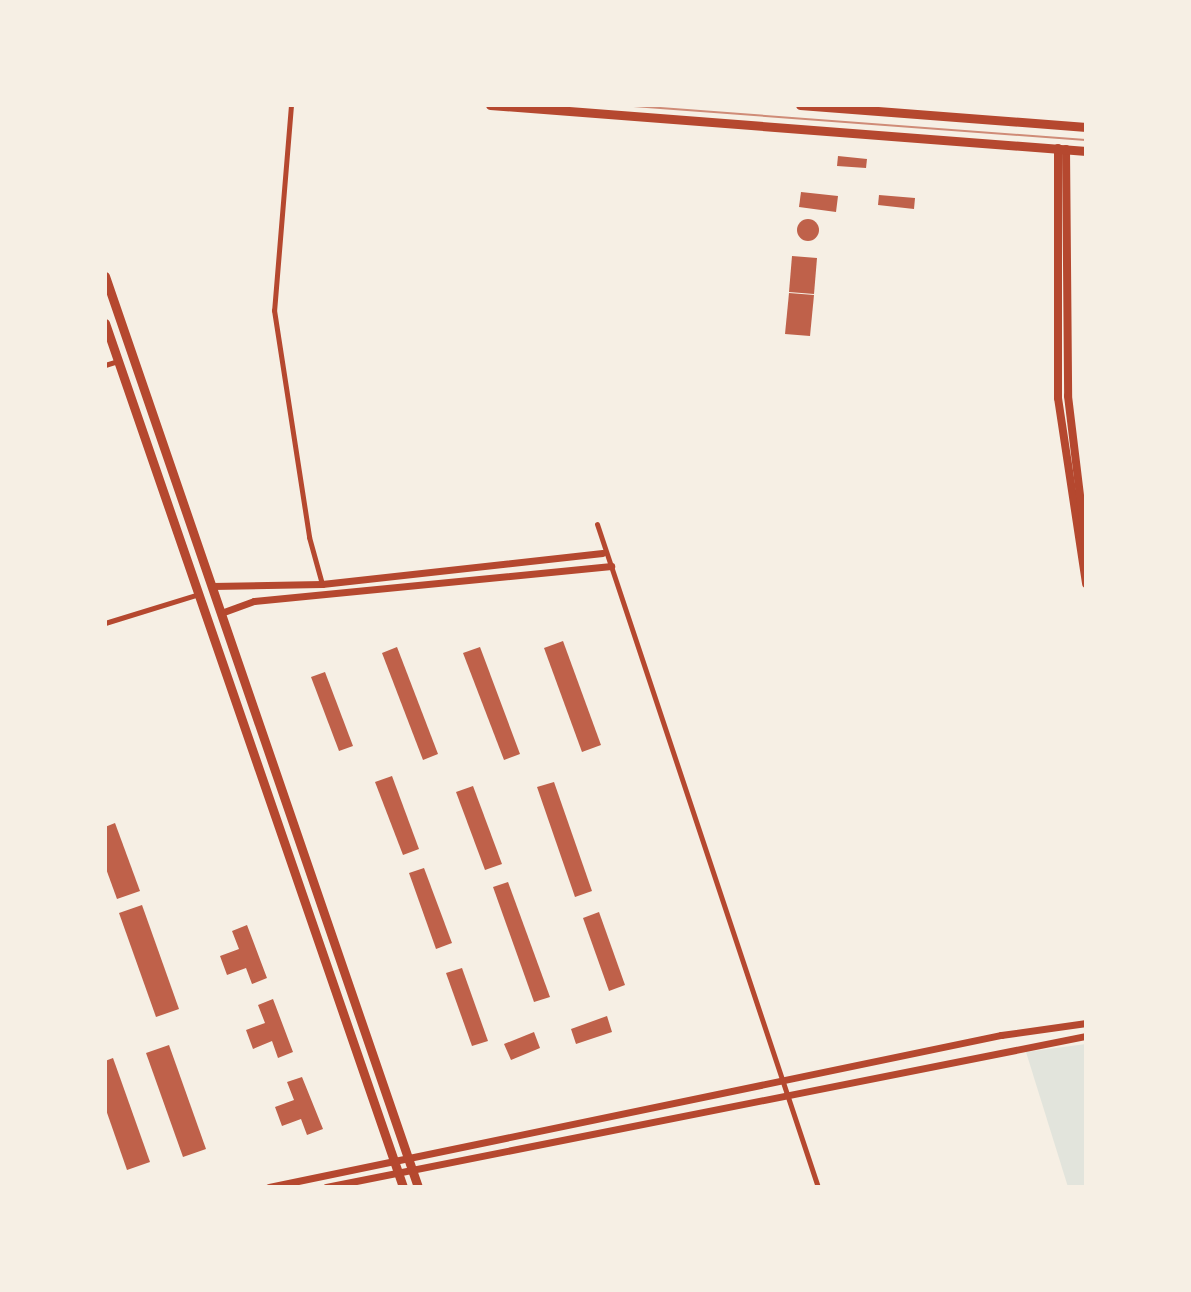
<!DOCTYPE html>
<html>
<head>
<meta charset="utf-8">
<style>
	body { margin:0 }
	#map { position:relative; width:1191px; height:1292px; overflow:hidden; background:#f6efe4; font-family:Roboto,sans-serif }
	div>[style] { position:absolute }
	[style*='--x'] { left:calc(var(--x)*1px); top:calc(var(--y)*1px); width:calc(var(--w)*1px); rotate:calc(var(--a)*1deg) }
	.green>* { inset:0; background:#e2e4dc }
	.building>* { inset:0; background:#bf614a }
	.round { border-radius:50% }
	.minor>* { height:5px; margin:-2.5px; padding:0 2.5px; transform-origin:2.5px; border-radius:2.5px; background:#b5482f }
	.tertiary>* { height:7px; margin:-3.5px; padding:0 3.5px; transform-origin:3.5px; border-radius:3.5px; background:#b5482f }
	.secondary>* { height:8px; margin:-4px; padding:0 4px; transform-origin:4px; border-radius:4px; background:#b5482f }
	.primary>* { height:9px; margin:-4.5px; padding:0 4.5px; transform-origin:4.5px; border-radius:4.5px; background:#b5482f }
	.tram>* { height:2px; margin:-1px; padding:0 1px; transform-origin:1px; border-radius:1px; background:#cf8b77 }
	span { translate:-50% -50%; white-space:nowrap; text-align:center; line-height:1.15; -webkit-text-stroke:6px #f6efe4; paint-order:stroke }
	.frame { position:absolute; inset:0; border:107px solid #f6efe4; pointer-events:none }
</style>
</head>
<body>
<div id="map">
	<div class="green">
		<i style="clip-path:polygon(1086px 1044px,1086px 1187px,1068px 1187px,1026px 1052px)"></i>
	</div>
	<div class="building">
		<i style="clip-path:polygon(838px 156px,867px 159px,866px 168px,837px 166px)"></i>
		<i style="clip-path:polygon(801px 192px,838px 196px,836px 212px,799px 207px)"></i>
		<i style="clip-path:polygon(879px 195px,915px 198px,914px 209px,878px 205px)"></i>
		<i class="round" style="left:797px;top:219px;width:22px;height:22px"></i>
		<i style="clip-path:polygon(792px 256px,817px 258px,814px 294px,789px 292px)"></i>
		<i style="clip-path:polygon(789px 293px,814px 295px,810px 336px,785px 334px)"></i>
		<i style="clip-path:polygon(563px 641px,601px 745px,582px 752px,544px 648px)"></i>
		<i style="clip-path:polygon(397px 647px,438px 754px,423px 760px,382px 653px)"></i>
		<i style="clip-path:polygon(480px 647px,520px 754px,504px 760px,463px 653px)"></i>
		<i style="clip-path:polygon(325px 672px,353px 746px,339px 751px,311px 677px)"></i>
		<i style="clip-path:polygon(392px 776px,419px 849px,403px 855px,375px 782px)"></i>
		<i style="clip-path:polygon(554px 782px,592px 891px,575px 897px,537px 787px)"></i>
		<i style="clip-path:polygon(473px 786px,502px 864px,485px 870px,456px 792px)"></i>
		<i style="clip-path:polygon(115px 823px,140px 891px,117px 899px,105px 866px,105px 827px)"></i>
		<i style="clip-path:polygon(424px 868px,452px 943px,436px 949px,409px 873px)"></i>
		<i style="clip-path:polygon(508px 882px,550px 997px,534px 1002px,493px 887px)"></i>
		<i style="clip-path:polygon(142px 905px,179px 1009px,156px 1017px,119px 913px)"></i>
		<i style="clip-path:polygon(599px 912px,625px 985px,609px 991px,583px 918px)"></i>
		<i style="clip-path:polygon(247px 925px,267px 978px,252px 984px,246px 968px,227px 975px,220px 956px,239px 949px,232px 931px)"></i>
		<i style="clip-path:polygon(462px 968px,488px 1041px,472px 1046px,446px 973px)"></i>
		<i style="clip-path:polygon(273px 999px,293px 1052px,278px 1058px,272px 1041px,253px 1049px,246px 1030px,265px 1023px,258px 1005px)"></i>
		<i style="clip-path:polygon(607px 1016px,612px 1032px,576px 1044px,571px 1029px)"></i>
		<i style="clip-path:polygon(534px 1032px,540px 1048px,511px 1060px,504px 1044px)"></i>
		<i style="clip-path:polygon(169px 1045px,206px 1149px,183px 1157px,146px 1053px)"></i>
		<i style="clip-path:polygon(113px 1058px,150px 1162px,127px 1170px,105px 1107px,105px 1061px)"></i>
		<i style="clip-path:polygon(302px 1077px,323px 1129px,307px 1135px,301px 1119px,282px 1126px,275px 1107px,294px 1100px,287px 1082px)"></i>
	</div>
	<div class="minor">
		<i style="--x:291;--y:105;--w:206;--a:94.7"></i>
		<i style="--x:274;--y:310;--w:230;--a:81.2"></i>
		<i style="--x:309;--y:537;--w:49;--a:74.5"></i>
		<i style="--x:105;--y:365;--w:14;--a:-17"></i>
		<i style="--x:597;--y:524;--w:699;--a:71.57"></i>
		<i style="--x:105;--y:623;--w:98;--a:-17.1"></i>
	</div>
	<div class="tertiary">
		<i style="--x:212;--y:586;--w:110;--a:-1"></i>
		<i style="--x:322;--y:584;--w:282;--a:-6.3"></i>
		<i style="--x:221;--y:613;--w:35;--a:-20"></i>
		<i style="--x:254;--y:601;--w:359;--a:-5.6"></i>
		<i style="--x:269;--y:1187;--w:748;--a:-11.73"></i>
		<i style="--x:1001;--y:1035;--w:86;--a:-8"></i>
		<i style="--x:326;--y:1187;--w:775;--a:-11.24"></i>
	</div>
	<div class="secondary">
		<i style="--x:1058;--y:148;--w:250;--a:90"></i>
		<i style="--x:1058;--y:398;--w:188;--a:81.4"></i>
		<i style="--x:1066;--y:149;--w:247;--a:89.5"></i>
		<i style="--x:1068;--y:396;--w:150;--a:83.1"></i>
	</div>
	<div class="primary">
		<i style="--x:490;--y:105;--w:598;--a:4.41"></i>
		<i style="--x:800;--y:105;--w:287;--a:4.4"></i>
		<i style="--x:105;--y:276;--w:963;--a:71.04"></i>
		<i style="--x:105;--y:323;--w:914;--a:70.97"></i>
	</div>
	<div class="tram">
		<i style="--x:620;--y:105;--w:467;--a:4.3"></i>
	</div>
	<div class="frame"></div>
</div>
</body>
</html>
